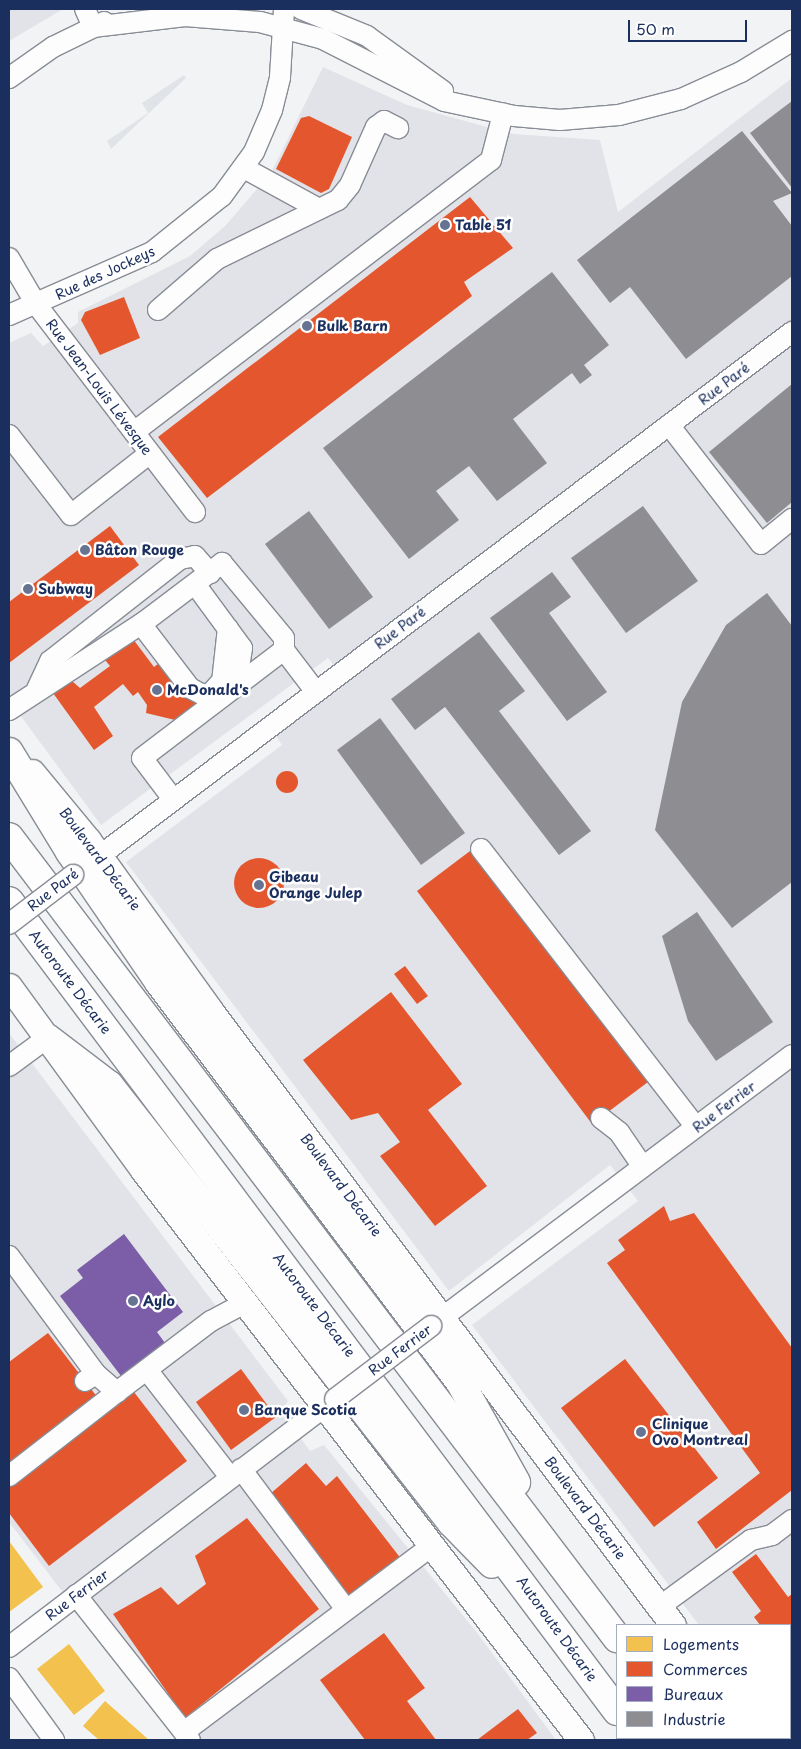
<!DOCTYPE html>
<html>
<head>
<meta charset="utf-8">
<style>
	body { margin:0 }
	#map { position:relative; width:801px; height:1749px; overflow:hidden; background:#f2f3f4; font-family:"Playpen Sans",sans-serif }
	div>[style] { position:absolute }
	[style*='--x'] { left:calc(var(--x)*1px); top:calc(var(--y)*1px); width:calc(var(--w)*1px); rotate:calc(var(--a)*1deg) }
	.built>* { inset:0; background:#e1e3e8 }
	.green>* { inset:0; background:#e0e3e8 }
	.homes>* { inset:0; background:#f2c14e }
	.shops>* { inset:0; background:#e4572e }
	.round { border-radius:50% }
	.offices>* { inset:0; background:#7b5ea7 }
	.industry>* { inset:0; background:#8d8d92 }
	.roads { filter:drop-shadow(1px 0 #888c95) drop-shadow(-1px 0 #888c95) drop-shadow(0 1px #888c95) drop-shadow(0 -1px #888c95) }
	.minor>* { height:20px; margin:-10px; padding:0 10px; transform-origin:10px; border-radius:10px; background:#fdfdfd }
	.major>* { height:25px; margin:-12.5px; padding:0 12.5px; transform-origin:12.5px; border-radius:12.5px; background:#fdfdfd }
	.highway>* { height:28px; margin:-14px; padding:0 14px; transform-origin:14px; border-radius:14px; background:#fdfdfd }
	.bridges { filter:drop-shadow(1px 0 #888c95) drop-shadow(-1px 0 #888c95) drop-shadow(0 1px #888c95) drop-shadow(0 -1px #888c95) }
	.minor-bridge>* { height:20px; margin:-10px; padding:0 10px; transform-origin:10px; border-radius:10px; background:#fdfdfd }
	.dots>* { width:14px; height:14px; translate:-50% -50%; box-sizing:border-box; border:2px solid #fff; border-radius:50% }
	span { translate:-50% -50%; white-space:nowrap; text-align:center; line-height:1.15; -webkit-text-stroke:5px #fff; paint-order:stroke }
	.poi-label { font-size:14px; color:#1b2f5e; font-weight:700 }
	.left { translate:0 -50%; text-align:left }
	.street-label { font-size:14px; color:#1b2f5e }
	.frame { position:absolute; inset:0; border:10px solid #1b2f5e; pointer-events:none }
	.legend { position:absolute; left:616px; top:1624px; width:175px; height:115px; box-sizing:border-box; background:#fff; border:1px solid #a4acbf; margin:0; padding:6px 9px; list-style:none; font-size:15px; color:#1b2f5e }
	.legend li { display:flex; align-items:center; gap:10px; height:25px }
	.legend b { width:25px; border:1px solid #a4acbf }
	.scale { position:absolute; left:628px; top:20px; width:119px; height:22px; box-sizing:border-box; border:2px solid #1b2f5e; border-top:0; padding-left:6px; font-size:15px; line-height:18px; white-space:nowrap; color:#1b2f5e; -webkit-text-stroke:4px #fff; paint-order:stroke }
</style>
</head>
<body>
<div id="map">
	<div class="built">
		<i style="clip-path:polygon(9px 9px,63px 9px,9px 41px)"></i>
		<i style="clip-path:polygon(323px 67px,407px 105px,513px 134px,600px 140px,618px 212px,792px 78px,792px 1740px,784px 1738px,790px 1738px,790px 1625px,699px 1625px,472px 1325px,638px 1201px,610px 1165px,449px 1291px,126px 862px,282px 745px,274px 733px,344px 678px,328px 658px,101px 825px,9px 700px,9px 343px,31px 333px,43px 346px,78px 323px,78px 312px,190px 256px,225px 226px,271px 173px)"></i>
		<i style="clip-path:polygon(9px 1033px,288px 1401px,281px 1411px,310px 1451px,324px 1445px,478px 1634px,556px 1740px,176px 1740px,9px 1522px)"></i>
	</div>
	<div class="green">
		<i style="clip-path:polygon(184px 75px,186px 78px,111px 149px,107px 141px,148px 113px,142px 103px)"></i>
	</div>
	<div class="homes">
		<i style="clip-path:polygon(9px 1541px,43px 1587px,9px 1612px)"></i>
		<i style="clip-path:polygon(69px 1644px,105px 1691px,74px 1715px,37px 1669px)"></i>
		<i style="clip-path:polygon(105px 1701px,149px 1740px,99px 1740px,83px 1726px)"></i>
	</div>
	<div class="shops">
		<i style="clip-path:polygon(309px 116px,352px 137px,329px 189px,321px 193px,276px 169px,301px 118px)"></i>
		<i style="clip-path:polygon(470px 197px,513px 248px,464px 282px,472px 296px,207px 498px,158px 437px)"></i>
		<i style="clip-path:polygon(124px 297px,140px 338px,100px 355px,81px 320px,85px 312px)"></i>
		<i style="clip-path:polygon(110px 526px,139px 565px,9px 663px,9px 602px)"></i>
		<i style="clip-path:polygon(133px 639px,154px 667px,163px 660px,197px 704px,175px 720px,146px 713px,147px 705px,138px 692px,133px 696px,123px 684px,94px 707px,113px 736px,94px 750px,53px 693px,72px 681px,80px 688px,110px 666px,105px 660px)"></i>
		<i class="round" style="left:276px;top:771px;width:22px;height:22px"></i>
		<i style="clip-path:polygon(474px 848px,648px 1082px,592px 1124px,417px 891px)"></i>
		<i class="round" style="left:234px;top:858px;width:50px;height:50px"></i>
		<i style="clip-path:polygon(405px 966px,428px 996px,417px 1004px,394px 974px)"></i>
		<i style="clip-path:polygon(391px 992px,462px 1084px,428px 1110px,487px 1186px,435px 1226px,380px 1156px,400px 1142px,378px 1113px,351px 1120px,303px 1060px)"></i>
		<i style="clip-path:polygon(664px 1206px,670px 1221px,694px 1213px,792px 1348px,792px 1490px,716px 1549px,697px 1522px,760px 1473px,607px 1263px,625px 1250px,618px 1240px)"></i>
		<i style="clip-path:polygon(48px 1333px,98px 1398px,9px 1466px,9px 1362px)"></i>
		<i style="clip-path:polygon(625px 1359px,718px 1478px,654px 1527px,561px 1408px)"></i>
		<i style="clip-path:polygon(241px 1369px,276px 1417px,231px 1450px,196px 1402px)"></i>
		<i style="clip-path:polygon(134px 1392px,187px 1461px,49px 1566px,9px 1513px,9px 1488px)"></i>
		<i style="clip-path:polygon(306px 1463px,326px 1486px,337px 1476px,402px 1560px,351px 1600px,270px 1494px)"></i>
		<i style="clip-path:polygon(247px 1518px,319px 1609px,185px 1718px,113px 1614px,161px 1587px,178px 1605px,206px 1584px,195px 1556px)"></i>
		<i style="clip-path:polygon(756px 1554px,788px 1597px,792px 1594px,792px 1669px,790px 1625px,760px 1625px,754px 1617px,761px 1611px,732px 1572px)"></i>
		<i style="clip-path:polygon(384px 1633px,425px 1688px,407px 1701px,436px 1740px,365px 1740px,320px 1680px)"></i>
		<i style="clip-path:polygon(518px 1709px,537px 1733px,527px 1740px,477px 1740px)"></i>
	</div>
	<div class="offices">
		<i style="clip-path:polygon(124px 1234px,183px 1312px,157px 1332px,165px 1343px,121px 1376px,60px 1296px,83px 1278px,77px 1270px)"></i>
	</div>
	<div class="industry">
		<i style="clip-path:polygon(792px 101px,792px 188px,750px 133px)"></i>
		<i style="clip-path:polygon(742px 131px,792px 193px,773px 201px,792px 226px,792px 276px,686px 359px,630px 287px,610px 303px,577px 260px)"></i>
		<i style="clip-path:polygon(552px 272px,609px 345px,584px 365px,592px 375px,580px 384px,572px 373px,513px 419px,547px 463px,497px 501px,469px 466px,436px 491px,459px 520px,409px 559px,323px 448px)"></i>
		<i style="clip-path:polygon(792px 384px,792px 502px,767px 523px,709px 452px)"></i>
		<i style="clip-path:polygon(643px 506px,698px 581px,626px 633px,571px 558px)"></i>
		<i style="clip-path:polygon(309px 511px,373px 597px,329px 629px,265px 544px)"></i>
		<i style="clip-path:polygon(552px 572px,571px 597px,549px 613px,607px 692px,567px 721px,490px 618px)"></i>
		<i style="clip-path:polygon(767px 593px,792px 626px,792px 882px,732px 928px,655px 830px,682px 702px,726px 625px)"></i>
		<i style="clip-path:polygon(479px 632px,525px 691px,499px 711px,591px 831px,559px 855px,445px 707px,415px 730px,391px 699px)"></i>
		<i style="clip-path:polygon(380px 718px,465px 833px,421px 865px,337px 750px)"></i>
		<i style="clip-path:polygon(697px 912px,773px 1022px,716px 1061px,688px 1021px,662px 936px)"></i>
	</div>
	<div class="roads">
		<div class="minor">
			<i style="--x:85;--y:9;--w:20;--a:66"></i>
			<i style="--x:301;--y:9;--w:71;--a:22.2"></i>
			<i style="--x:367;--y:36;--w:94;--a:35.9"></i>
			<i style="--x:93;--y:27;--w:93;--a:-6.8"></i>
			<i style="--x:185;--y:16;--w:75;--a:4.6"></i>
			<i style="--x:260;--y:22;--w:65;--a:15.1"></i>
			<i style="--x:323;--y:39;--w:136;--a:27.1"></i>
			<i style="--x:444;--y:101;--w:72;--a:12.1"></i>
			<i style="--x:514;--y:116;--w:46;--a:5"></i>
			<i style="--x:560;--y:120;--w:59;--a:-4.8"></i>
			<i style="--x:619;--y:115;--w:64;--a:-14.5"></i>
			<i style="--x:681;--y:99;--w:66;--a:-24.2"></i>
			<i style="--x:741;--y:72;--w:60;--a:-31.3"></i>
			<i style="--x:9;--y:78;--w:54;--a:-35.2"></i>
			<i style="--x:53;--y:47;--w:57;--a:-26.1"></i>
			<i style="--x:244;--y:168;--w:85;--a:28.7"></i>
			<i style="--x:9;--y:258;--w:53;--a:59.6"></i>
			<i style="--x:36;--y:304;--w:262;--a:52.6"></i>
			<i style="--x:158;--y:310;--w:78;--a:-40.8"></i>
			<i style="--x:217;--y:259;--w:135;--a:-26"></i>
			<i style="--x:338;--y:200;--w:19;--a:-51"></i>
			<i style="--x:350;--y:185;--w:64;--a:-65.9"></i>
			<i style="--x:376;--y:127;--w:10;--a:-37"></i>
			<i style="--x:384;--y:121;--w:16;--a:27"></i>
			<i style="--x:9;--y:315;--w:156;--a:-23.8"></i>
			<i style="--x:152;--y:252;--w:90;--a:-38.7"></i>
			<i style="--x:222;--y:196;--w:54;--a:-54"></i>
			<i style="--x:254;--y:152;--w:46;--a:-66.8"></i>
			<i style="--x:272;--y:110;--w:34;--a:-76"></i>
			<i style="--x:280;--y:77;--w:68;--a:-86.6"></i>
			<i style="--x:669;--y:425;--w:150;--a:52.3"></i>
			<i style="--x:761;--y:544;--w:40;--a:-39"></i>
			<i style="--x:134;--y:432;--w:449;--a:-37.3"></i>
			<i style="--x:491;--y:160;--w:48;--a:-75.4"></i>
			<i style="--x:9;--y:435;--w:101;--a:52.2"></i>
			<i style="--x:71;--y:515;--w:100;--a:-38.1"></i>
			<i style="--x:141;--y:624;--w:81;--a:52.6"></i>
			<i style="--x:190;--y:688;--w:15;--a:28"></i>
			<i style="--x:203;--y:695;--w:8;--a:-14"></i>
			<i style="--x:211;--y:693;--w:43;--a:-47.8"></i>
			<i style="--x:240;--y:661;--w:13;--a:-81"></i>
			<i style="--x:242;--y:648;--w:79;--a:-126.3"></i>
			<i style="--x:222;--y:682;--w:54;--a:-83.7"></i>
			<i style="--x:37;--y:689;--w:31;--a:-65"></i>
			<i style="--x:50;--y:661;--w:165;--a:-38.1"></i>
			<i style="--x:180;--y:559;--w:15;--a:-11"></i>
			<i style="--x:195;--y:556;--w:23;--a:49"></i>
			<i style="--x:9;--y:710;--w:161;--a:-33.1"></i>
			<i style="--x:144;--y:622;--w:98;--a:-37.1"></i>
			<i style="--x:222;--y:563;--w:97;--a:50.4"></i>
			<i style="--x:284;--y:638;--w:12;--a:90"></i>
			<i style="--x:173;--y:799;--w:51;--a:-127.1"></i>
			<i style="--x:142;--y:758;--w:178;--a:-37.3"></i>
			<i style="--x:284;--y:650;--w:53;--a:52.7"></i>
			<i style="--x:481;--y:849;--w:351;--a:52.3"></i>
			<i style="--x:89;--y:864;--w:882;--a:-37.12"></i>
			<i style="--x:9;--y:1066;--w:47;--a:-36.4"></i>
			<i style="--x:601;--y:1118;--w:23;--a:38"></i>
			<i style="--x:619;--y:1132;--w:42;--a:55.6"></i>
			<i style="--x:9;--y:1256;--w:147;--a:53.6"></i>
			<i style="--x:96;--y:1374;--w:13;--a:148"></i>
			<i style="--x:431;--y:1326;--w:451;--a:-36.9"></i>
			<i style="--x:147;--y:1370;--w:135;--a:52.2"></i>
			<i style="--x:96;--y:1374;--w:28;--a:41"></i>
			<i style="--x:117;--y:1392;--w:118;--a:-37.1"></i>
			<i style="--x:211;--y:1321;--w:38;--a:-28"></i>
			<i style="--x:241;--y:1469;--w:174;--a:53.2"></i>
			<i style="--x:9;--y:1476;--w:137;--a:-37.9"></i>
			<i style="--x:76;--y:1595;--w:184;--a:51.8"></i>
			<i style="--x:659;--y:1607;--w:114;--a:-36.1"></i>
			<i style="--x:751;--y:1540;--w:22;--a:-13"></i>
			<i style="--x:772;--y:1535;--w:25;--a:-37"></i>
			<i style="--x:9;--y:1647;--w:410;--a:-37.3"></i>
			<i style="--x:9;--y:1678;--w:77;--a:54"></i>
			<i style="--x:184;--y:1732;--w:310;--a:-36.9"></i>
		</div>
		<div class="major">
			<i style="--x:32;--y:772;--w:88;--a:50.5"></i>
			<i style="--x:88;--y:840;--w:209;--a:54.3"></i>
			<i style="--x:210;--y:1010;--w:770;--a:53.03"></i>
			<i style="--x:9;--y:986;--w:228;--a:53.9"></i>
			<i style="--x:143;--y:1170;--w:719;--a:52.46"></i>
			<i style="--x:758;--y:1738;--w:3;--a:45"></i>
		</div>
		<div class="highway">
			<i style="--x:9;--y:752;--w:117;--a:58.6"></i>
			<i style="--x:70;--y:852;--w:158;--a:55.6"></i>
			<i style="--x:159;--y:982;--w:501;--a:53.04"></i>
			<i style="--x:460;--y:1382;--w:115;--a:60.8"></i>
			<i style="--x:9;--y:837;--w:1006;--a:52.8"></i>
			<i style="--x:9;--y:901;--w:1013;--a:53.11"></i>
			<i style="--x:47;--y:1038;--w:78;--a:37.2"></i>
			<i style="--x:109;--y:1085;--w:556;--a:51.94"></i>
			<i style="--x:452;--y:1523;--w:57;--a:45.7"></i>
			<i style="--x:638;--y:1738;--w:3;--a:45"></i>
			<i style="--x:693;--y:1738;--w:3;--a:45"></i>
		</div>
	</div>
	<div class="bridges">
		<div class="minor-bridge">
			<i style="--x:9;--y:924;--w:81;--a:-37.4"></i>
			<i style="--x:335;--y:1399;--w:121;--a:-37.2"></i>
		</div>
	</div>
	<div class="dots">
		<i style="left:445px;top:225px;background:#667492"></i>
		<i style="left:307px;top:326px;background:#667492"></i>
		<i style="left:85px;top:550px;background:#667492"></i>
		<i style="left:28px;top:589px;background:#667492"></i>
		<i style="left:157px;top:690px;background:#667492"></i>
		<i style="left:259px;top:885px;background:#667492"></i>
		<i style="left:133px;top:1301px;background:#667492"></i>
		<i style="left:244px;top:1410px;background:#667492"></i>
		<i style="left:641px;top:1432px;background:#667492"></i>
	</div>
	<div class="poi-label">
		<span class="left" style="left:455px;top:225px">Table 51</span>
		<span class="left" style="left:317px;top:326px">Bulk Barn</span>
		<span class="left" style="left:95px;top:550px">Bâton Rouge</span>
		<span class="left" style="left:38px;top:589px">Subway</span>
		<span class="left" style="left:167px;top:690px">McDonald's</span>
		<span class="left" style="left:269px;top:885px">Gibeau<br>Orange Julep</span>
		<span class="left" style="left:143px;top:1301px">Aylo</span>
		<span class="left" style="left:254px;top:1410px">Banque Scotia</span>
		<span class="left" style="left:652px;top:1432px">Clinique<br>Ovo Montreal</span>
	</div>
	<div class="street-label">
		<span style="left:105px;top:273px;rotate:-25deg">Rue des Jockeys</span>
		<span style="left:724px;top:384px;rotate:-37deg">Rue Paré</span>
		<span style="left:99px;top:387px;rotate:53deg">Rue Jean-Louis Lévesque</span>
		<span style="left:400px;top:628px;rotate:-37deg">Rue Paré</span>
		<span style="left:100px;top:859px;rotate:53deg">Boulevard Décarie</span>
		<span style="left:53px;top:890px;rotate:-37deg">Rue Paré</span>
		<span style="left:70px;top:982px;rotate:53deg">Autoroute Décarie</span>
		<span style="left:724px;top:1107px;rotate:-37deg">Rue Ferrier</span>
		<span style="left:341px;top:1185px;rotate:53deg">Boulevard Décarie</span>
		<span style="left:314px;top:1305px;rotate:53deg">Autoroute Décarie</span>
		<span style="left:400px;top:1350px;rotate:-37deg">Rue Ferrier</span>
		<span style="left:585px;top:1508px;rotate:53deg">Boulevard Décarie</span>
		<span style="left:77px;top:1595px;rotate:-37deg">Rue Ferrier</span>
		<span style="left:557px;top:1629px;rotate:54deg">Autoroute Décarie</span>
	</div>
	<div class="frame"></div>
	<ul class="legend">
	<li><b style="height:14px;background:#f2c14e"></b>Logements</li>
	<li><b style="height:14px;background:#e4572e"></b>Commerces</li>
	<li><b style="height:14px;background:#7b5ea7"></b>Bureaux</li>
	<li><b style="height:14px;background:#8d8d92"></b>Industrie</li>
	</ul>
	<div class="scale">50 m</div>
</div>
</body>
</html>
